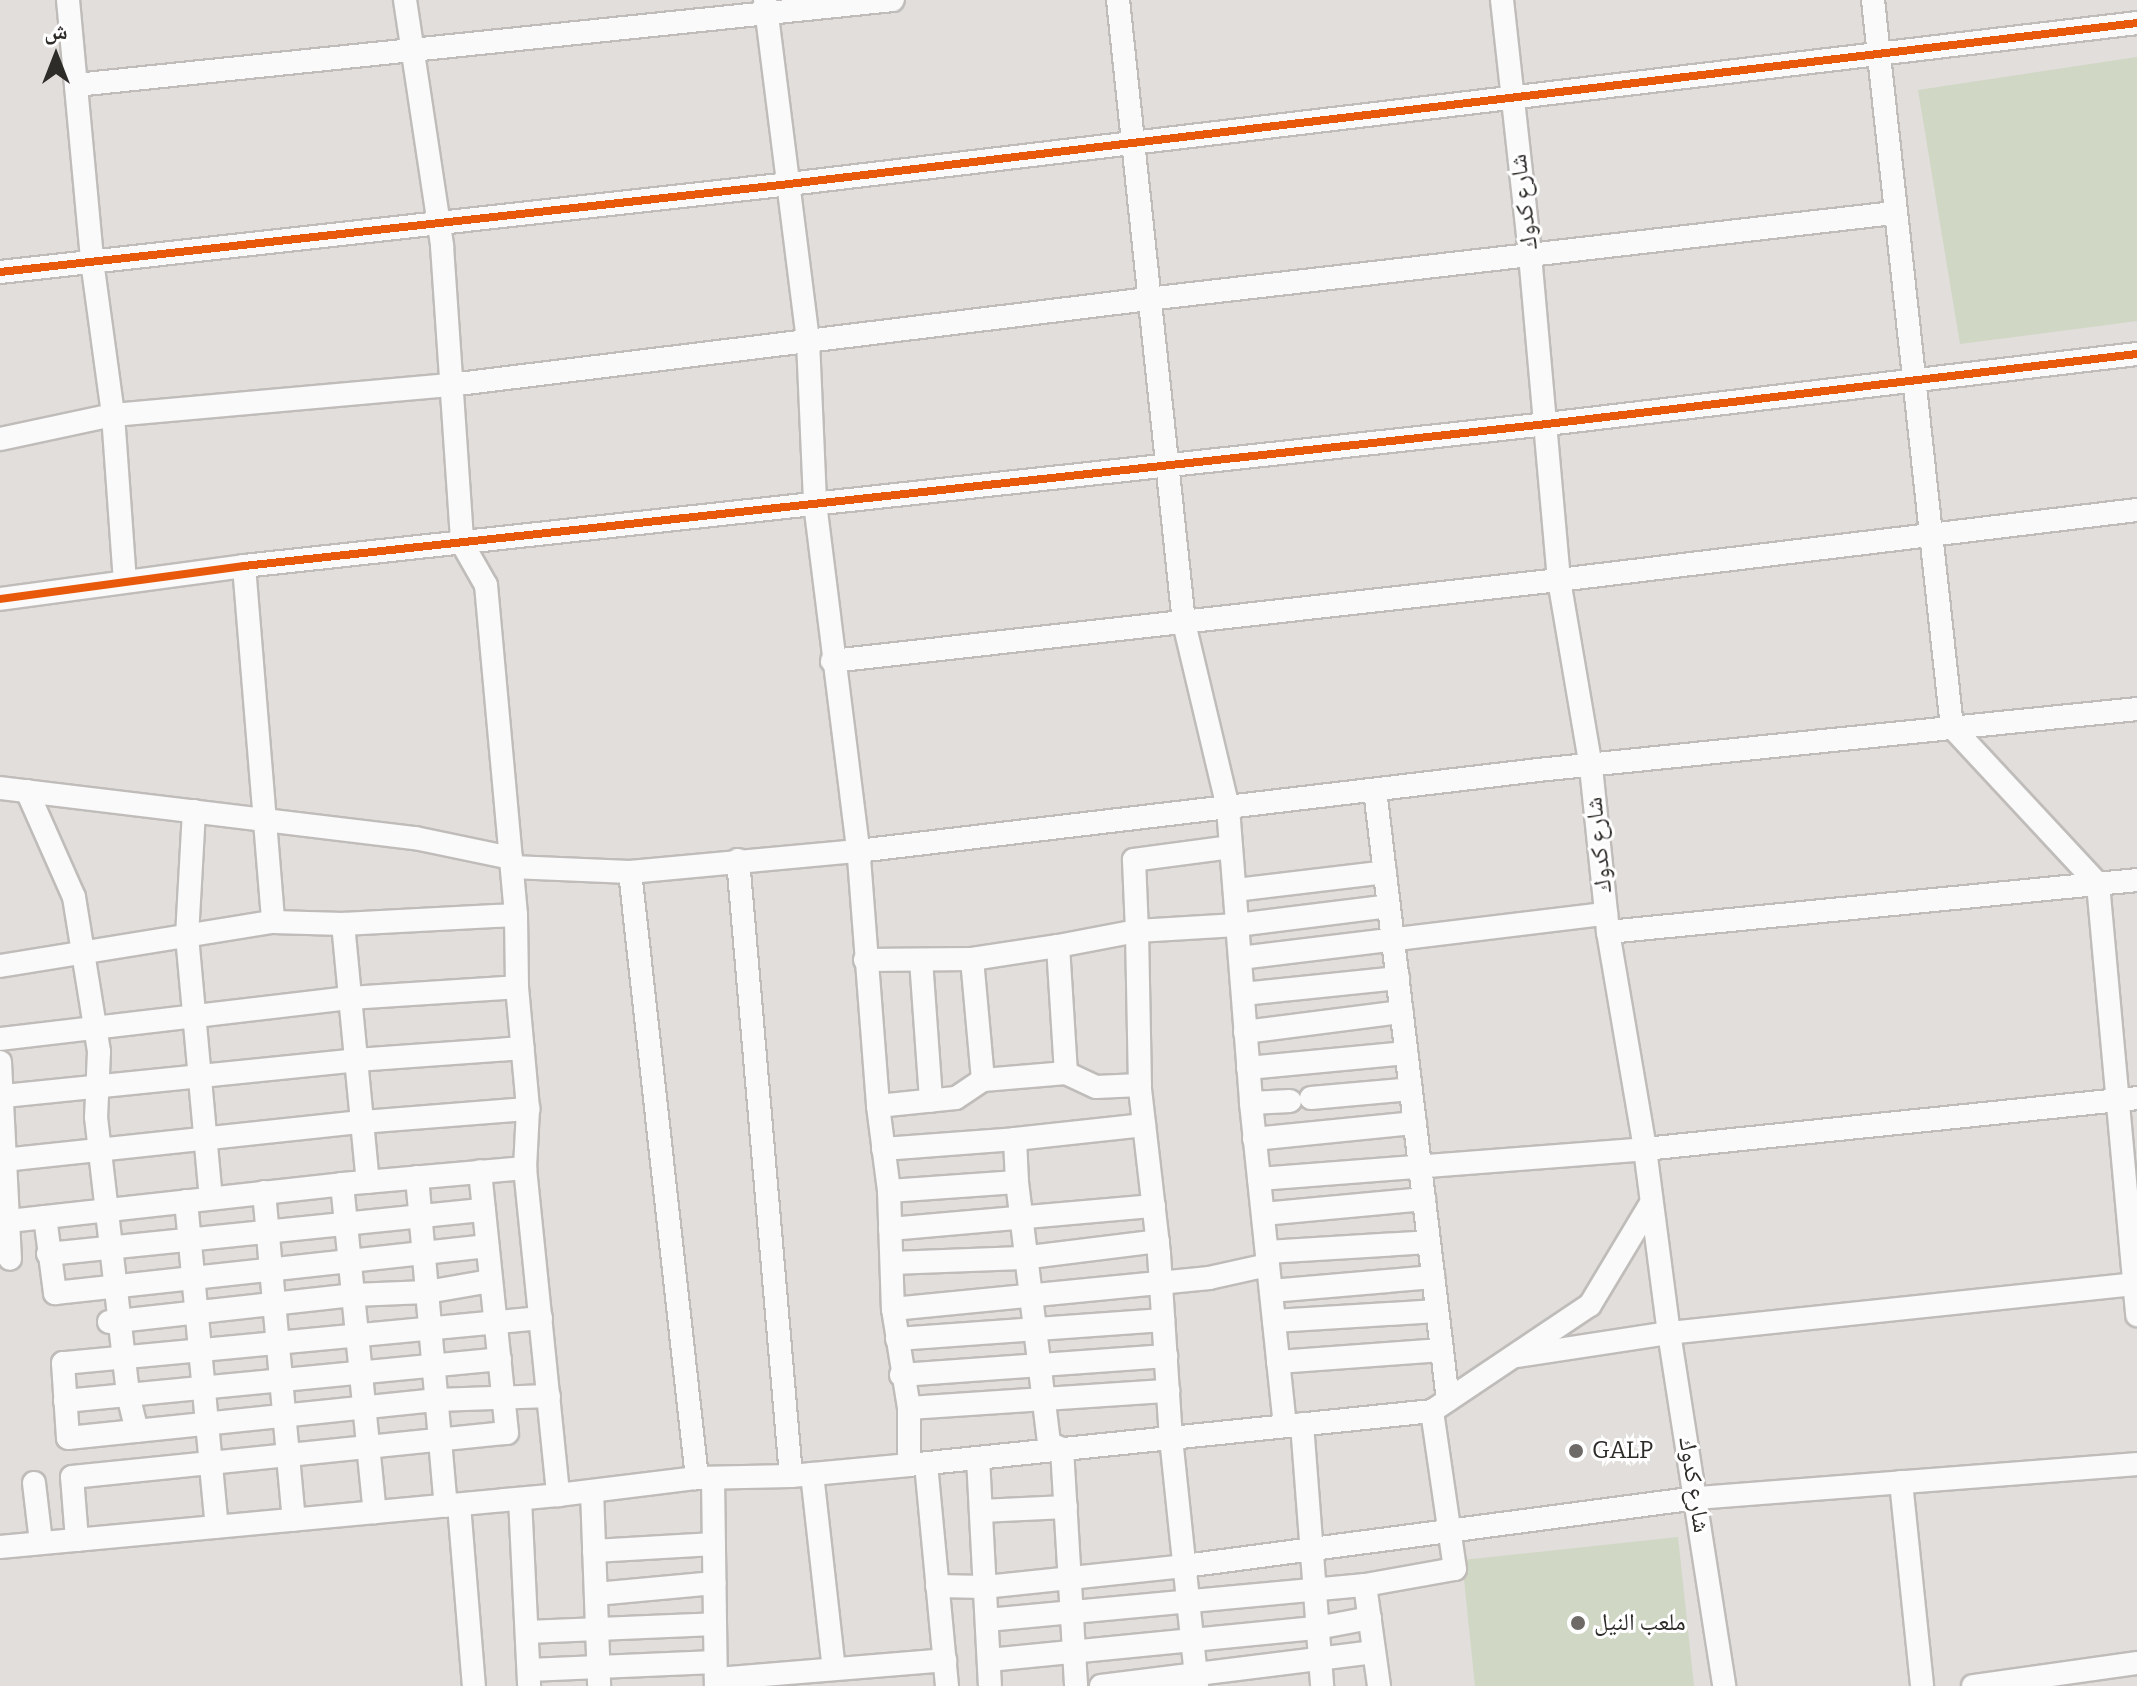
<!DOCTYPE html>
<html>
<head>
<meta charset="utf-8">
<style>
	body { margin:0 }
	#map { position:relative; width:2137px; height:1686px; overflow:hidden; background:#e1dedb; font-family:Bitter,"Noto Naskh Arabic",serif }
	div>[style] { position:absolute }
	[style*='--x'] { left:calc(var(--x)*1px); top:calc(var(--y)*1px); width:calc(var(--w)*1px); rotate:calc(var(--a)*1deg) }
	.green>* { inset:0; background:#d0d7c5 }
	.roads { filter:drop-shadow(2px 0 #bfbcba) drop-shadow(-2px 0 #bfbcba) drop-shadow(0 2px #bfbcba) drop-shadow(0 -2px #bfbcba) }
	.minor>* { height:22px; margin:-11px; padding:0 11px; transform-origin:11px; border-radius:11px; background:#fafafa }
	.cycleway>* { height:8px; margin:-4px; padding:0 4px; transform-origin:4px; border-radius:4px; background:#e8590c }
	.dots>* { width:22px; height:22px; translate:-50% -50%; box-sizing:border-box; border:4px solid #fff; border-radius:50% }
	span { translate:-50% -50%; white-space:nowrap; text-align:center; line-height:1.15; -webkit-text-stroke:6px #fff; paint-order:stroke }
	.street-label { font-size:24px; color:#2e2c29 }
	.poi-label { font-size:24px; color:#2e2c29 }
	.left { translate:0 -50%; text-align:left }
	.north { position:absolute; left:16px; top:16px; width:80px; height:80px; -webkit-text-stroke:6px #fff; paint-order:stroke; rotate:0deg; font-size:22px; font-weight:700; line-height:32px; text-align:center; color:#2e2c29 }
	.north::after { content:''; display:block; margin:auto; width:28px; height:36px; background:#2e2c29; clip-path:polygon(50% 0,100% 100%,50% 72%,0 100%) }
</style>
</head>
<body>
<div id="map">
	<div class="green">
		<i style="clip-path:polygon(2137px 57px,2137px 321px,1960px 344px,1918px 90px)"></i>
		<i style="clip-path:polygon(1678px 1537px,1694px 1686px,1475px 1686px,1462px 1560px)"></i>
	</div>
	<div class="roads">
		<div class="minor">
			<i style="--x:68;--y:0;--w:262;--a:84.7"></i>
			<i style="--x:92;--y:261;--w:155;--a:82.2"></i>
			<i style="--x:113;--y:415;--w:166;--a:85.9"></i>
			<i style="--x:405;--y:0;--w:249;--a:81.4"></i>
			<i style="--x:442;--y:246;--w:298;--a:86.1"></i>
			<i style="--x:462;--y:543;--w:48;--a:60.3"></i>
			<i style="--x:486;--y:585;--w:331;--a:84.8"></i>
			<i style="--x:516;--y:915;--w:72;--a:89.2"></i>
			<i style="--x:517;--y:987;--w:122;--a:84.8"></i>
			<i style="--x:528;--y:1109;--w:59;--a:92.9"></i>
			<i style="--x:525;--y:1168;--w:329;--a:84.2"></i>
			<i style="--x:765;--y:0;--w:344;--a:82.8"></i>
			<i style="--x:808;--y:341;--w:162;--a:87.5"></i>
			<i style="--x:815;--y:503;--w:358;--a:82.9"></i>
			<i style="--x:859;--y:858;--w:249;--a:85.6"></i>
			<i style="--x:878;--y:1106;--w:86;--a:82.6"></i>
			<i style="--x:889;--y:1191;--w:118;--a:88.1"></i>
			<i style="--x:893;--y:1309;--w:100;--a:80.8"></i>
			<i style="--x:909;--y:1408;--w:57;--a:90"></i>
			<i style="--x:1118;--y:0;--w:626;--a:83.95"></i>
			<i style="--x:1184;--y:623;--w:190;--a:76.6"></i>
			<i style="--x:1228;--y:808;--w:296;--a:85.5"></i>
			<i style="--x:1251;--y:1103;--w:324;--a:84"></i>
			<i style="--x:1502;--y:0;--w:257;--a:83.7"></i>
			<i style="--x:1530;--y:255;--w:326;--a:84.9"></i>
			<i style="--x:1559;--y:580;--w:190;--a:80.3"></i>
			<i style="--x:1591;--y:767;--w:166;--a:84.1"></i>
			<i style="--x:1608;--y:932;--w:220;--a:80.3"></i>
			<i style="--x:1645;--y:1149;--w:186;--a:82.6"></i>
			<i style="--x:1669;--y:1333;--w:357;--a:81.1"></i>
			<i style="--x:1873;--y:0;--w:731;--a:83.8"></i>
			<i style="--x:1952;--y:727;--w:214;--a:47.1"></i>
			<i style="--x:2098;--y:884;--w:433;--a:84.8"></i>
			<i style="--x:76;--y:85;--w:821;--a:-5.94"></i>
			<i style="--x:0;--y:272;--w:794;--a:-6.36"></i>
			<i style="--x:789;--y:184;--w:1358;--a:-6.81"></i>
			<i style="--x:0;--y:439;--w:116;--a:-12"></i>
			<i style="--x:113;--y:415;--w:338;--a:-5.1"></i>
			<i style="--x:450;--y:385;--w:703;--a:-7.02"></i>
			<i style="--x:1148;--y:299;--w:751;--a:-6.58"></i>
			<i style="--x:244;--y:566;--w:357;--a:85.3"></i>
			<i style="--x:0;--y:599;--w:246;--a:-7.7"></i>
			<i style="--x:244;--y:566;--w:1311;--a:-6.22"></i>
			<i style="--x:1547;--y:424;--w:594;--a:-6.77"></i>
			<i style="--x:832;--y:661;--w:731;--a:-6.36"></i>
			<i style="--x:1559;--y:580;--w:582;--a:-6.91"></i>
			<i style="--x:0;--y:788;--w:418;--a:6.9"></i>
			<i style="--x:415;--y:838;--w:98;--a:11.8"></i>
			<i style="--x:1375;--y:790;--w:614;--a:83.18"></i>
			<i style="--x:27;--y:791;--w:116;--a:66.1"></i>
			<i style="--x:74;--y:897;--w:157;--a:80.8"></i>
			<i style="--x:99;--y:1052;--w:65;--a:92.6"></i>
			<i style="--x:96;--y:1117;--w:280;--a:83.4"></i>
			<i style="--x:128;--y:1395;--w:37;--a:76"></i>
			<i style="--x:194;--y:811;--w:125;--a:93.2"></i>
			<i style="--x:187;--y:936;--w:263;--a:84.8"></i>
			<i style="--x:1231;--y:847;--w:98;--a:172.4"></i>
			<i style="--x:1134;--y:860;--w:71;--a:87.6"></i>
			<i style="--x:1137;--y:931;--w:100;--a:-3.4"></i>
			<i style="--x:1237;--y:925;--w:153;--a:-7.1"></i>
			<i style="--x:738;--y:860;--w:618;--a:85.08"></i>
			<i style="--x:512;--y:867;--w:118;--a:2.4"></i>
			<i style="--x:630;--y:872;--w:229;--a:-5.3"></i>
			<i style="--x:858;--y:851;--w:685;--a:-6.79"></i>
			<i style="--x:1538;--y:770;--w:602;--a:-5.81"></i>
			<i style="--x:630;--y:872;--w:610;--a:83.69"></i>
			<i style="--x:1235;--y:890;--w:151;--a:-6.8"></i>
			<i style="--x:343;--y:924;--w:259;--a:84.5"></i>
			<i style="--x:1608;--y:932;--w:532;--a:-5.61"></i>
			<i style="--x:1058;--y:946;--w:80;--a:-10.8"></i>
			<i style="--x:1137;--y:931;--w:158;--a:88.9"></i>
			<i style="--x:1140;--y:1089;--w:166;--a:83.4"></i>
			<i style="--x:1159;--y:1254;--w:184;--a:86.3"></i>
			<i style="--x:1171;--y:1438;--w:249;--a:84"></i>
			<i style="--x:1240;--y:958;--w:369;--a:-6.9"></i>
			<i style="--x:865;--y:960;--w:107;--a:-0.5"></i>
			<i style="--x:972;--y:959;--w:87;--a:-8.6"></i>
			<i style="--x:1058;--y:946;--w:127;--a:86.4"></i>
			<i style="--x:1066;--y:1073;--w:83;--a:175.2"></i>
			<i style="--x:983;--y:1080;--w:121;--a:-95.2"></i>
			<i style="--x:921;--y:960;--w:141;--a:85.9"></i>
			<i style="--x:0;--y:966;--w:277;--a:-9.2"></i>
			<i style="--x:273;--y:922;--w:70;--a:1.6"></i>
			<i style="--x:343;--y:924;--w:173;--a:-3"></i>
			<i style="--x:1243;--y:994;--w:156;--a:-5.9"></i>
			<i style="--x:1245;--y:1032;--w:158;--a:-7.3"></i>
			<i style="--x:0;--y:1039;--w:351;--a:-6.7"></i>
			<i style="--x:349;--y:998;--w:168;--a:-3.7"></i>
			<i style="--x:0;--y:1062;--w:197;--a:87.1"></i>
			<i style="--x:1248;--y:1068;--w:159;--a:-5.4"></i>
			<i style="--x:1066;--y:1073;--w:33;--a:25"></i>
			<i style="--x:1096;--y:1087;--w:44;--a:-2.6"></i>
			<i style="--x:4;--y:1096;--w:354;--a:-5.8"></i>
			<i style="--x:356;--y:1060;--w:167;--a:-4.1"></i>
			<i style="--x:1311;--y:1098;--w:100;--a:-5.1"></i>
			<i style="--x:1251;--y:1103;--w:39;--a:-3"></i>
			<i style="--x:878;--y:1106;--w:78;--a:-5.9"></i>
			<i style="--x:956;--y:1098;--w:32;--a:-34"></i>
			<i style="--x:1254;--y:1139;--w:162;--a:-5.7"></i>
			<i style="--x:883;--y:1149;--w:132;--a:-4.3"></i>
			<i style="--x:4;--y:1160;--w:360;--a:-6.1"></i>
			<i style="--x:362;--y:1122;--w:167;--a:-4.5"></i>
			<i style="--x:417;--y:1177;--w:330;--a:85"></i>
			<i style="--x:1259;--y:1179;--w:387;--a:-4.4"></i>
			<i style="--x:1645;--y:1149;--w:495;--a:-5.9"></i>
			<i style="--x:1017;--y:1182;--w:263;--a:83"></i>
			<i style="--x:1049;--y:1443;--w:14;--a:25"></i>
			<i style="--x:1062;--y:1449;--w:237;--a:86.6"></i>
			<i style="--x:342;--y:1184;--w:330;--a:84.3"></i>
			<i style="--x:889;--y:1191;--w:128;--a:-4"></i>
			<i style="--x:1017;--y:1182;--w:43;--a:-92.7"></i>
			<i style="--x:1015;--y:1139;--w:130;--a:-6.2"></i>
			<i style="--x:264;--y:1192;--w:329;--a:84.8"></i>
			<i style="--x:186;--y:1201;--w:327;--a:84.6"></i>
			<i style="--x:1263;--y:1214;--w:162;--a:-5.3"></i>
			<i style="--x:45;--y:1217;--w:77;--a:82.5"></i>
			<i style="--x:55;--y:1293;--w:435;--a:-6.2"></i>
			<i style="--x:0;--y:1222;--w:344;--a:-6.3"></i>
			<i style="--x:342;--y:1184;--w:184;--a:-5"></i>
			<i style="--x:890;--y:1229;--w:265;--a:-5"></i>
			<i style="--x:1267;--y:1252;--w:162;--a:-3.5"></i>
			<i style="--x:48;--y:1254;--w:438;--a:-5.8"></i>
			<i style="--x:892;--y:1263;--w:130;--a:-2.2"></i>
			<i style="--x:1022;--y:1258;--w:137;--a:-7.1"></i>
			<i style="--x:1271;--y:1291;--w:163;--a:-4.9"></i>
			<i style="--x:893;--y:1309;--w:318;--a:-5.6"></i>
			<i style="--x:1209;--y:1278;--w:60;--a:-12.4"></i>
			<i style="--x:541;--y:1318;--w:480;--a:174.6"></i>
			<i style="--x:63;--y:1363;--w:75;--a:86.2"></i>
			<i style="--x:68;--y:1438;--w:371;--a:-5.9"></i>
			<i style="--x:437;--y:1400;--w:112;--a:-2"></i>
			<i style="--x:1274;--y:1321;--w:163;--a:-3.5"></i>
			<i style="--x:109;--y:1322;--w:245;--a:-6.3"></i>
			<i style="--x:353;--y:1295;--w:74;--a:-2.3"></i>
			<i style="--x:427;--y:1292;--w:65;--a:-9.8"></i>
			<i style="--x:897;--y:1339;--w:267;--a:-4.1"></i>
			<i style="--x:1518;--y:1356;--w:153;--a:-8.7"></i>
			<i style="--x:1669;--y:1333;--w:471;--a:-6"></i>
			<i style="--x:1278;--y:1362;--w:164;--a:-4.2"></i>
			<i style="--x:901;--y:1375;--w:266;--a:-4.1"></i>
			<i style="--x:65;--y:1401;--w:437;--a:-5.5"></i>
			<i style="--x:909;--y:1408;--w:260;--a:-3.8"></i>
			<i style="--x:1302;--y:1424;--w:263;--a:85.6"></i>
			<i style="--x:978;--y:1458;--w:228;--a:87"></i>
			<i style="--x:926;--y:1464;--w:223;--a:84.6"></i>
			<i style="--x:812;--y:1474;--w:196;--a:83.6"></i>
			<i style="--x:713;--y:1478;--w:208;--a:89.2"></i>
			<i style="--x:1901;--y:1482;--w:205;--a:84.1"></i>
			<i style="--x:34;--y:1483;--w:60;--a:83.3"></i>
			<i style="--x:592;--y:1491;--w:195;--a:87.9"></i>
			<i style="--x:520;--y:1499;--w:187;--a:87.2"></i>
			<i style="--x:459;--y:1505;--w:182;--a:85.3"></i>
			<i style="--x:981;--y:1511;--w:85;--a:-2.7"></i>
			<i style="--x:77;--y:1540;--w:63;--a:-94.5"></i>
			<i style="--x:72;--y:1477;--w:437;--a:-5.8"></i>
			<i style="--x:507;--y:1433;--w:263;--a:-95.9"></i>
			<i style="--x:0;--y:1547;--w:560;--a:-5.32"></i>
			<i style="--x:558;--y:1495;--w:140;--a:-7"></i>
			<i style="--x:697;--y:1478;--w:94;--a:-1.2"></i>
			<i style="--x:791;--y:1476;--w:119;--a:-5.3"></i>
			<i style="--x:909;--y:1465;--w:526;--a:-5.89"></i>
			<i style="--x:1432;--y:1411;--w:190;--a:-33.9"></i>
			<i style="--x:1590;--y:1305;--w:117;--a:-59"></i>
			<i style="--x:594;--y:1551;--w:120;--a:-3.3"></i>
			<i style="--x:937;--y:1586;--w:48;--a:1.2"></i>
			<i style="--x:985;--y:1587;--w:201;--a:-6"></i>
			<i style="--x:1185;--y:1566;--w:516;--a:-7.57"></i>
			<i style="--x:1697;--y:1498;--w:441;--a:-4.4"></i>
			<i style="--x:596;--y:1594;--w:119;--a:-5.3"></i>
			<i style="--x:987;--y:1620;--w:380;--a:-5.3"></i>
			<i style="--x:527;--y:1632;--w:188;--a:-2.4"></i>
			<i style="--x:989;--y:1660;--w:330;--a:-5.6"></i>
			<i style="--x:1317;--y:1628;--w:54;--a:-10.7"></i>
			<i style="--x:529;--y:1670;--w:186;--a:-2.5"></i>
			<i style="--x:716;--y:1679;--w:230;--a:-4.7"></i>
			<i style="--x:1101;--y:1686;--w:275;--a:-7.1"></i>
			<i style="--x:1379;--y:1686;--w:102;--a:-97.9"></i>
			<i style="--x:1365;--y:1585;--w:91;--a:-10.1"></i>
			<i style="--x:1455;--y:1569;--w:160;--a:-98.3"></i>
			<i style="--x:1973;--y:1686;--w:166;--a:-8"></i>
		</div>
	</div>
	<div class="cycleway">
		<i style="--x:0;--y:272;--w:794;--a:-6.36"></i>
		<i style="--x:789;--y:184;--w:1358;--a:-6.81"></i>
		<i style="--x:0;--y:599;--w:246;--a:-7.7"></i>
		<i style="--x:244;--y:566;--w:1311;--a:-6.22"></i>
		<i style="--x:1547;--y:424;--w:594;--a:-6.77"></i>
	</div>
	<div class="dots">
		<i style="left:1576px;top:1451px;background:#6d6a67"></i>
		<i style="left:1578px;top:1623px;background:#6d6a67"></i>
	</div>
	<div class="street-label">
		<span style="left:1524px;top:202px;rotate:-97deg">شارع كدوك</span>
		<span style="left:1599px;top:845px;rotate:-96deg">شارع كدوك</span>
		<span style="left:1694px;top:1485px;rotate:81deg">شارع كدوك</span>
	</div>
	<div class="poi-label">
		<span class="left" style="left:1592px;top:1451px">GALP</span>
		<span class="left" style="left:1594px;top:1623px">ملعب النيل</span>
	</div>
	<div class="north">ش</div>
</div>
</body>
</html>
